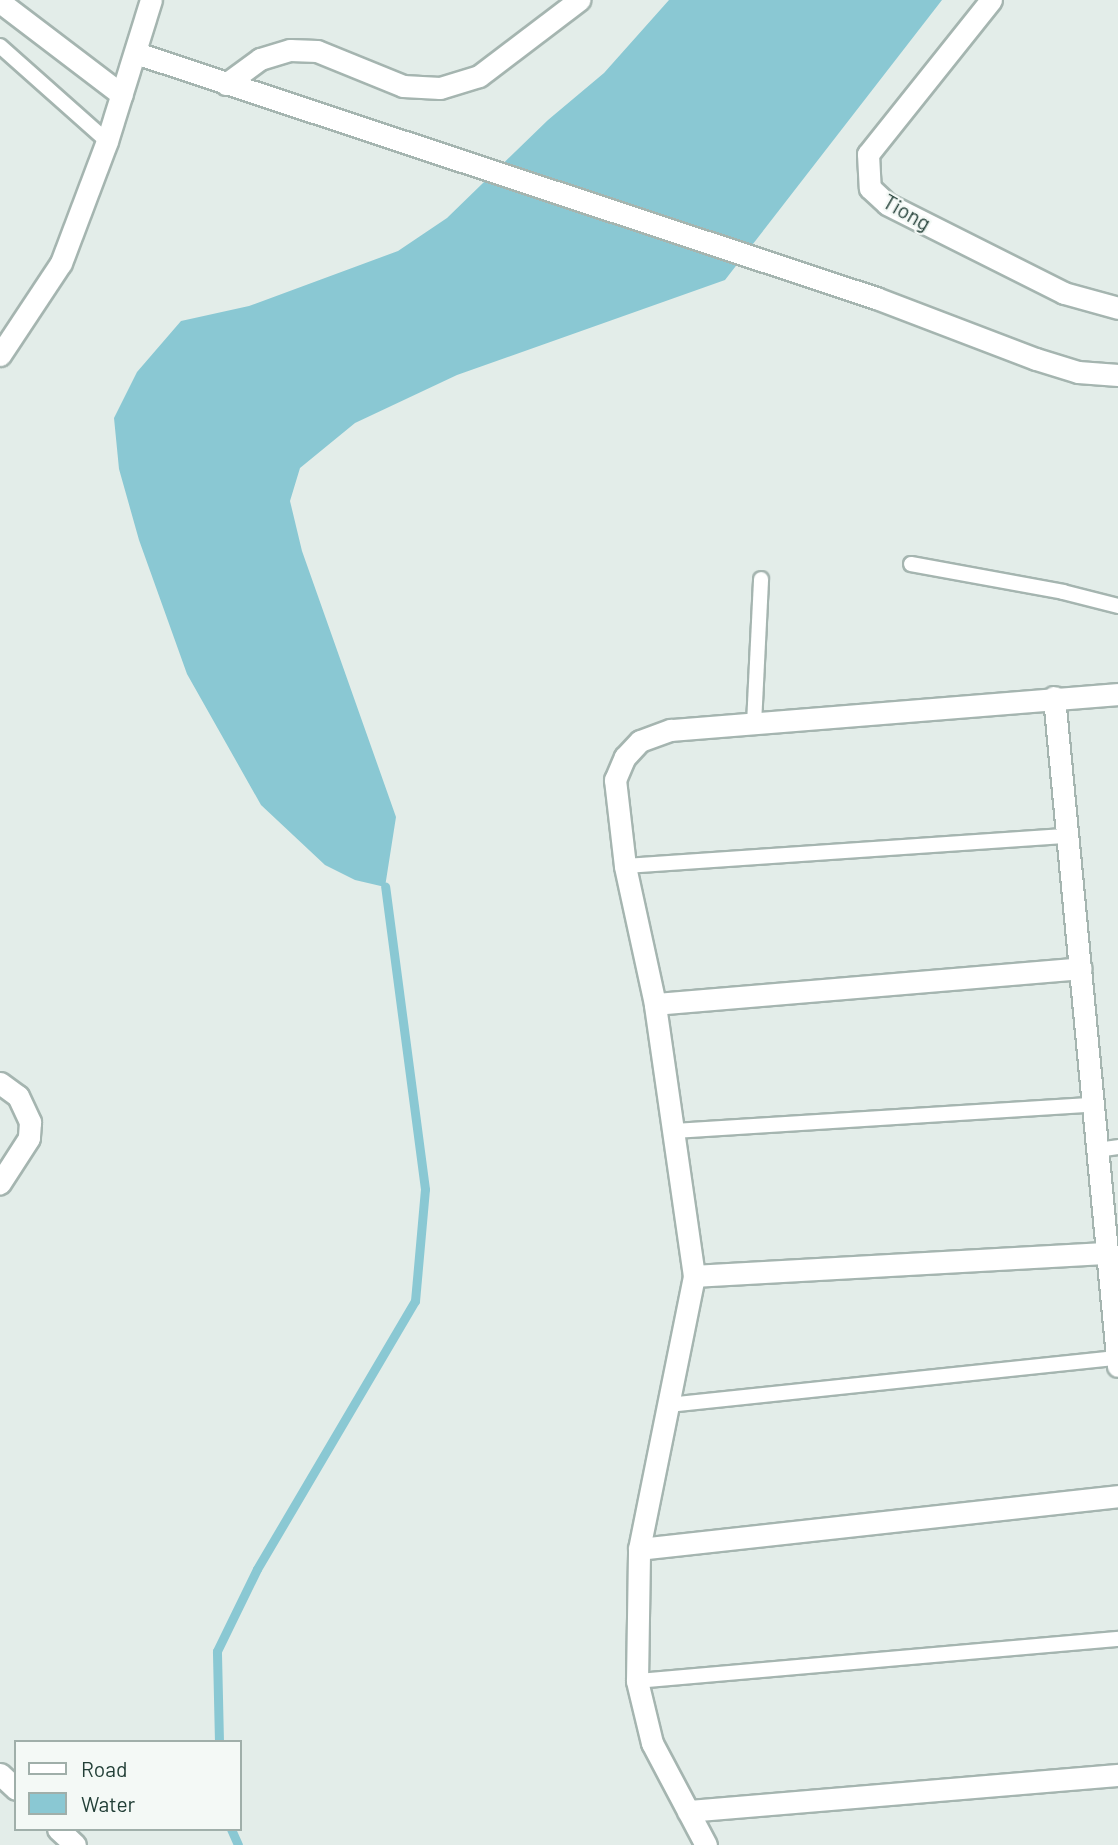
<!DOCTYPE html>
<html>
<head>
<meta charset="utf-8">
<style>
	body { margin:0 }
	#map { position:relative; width:1118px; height:1845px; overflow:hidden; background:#e3ede9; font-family:Barlow,sans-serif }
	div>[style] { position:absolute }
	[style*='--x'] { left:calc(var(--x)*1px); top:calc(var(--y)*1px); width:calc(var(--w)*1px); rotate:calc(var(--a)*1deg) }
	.water>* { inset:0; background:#8ac8d3 }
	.stream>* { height:9px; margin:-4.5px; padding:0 4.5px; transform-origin:4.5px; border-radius:4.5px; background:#8ac8d3 }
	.roads { filter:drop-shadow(2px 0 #a5b5b0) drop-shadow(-2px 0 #a5b5b0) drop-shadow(0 2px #a5b5b0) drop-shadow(0 -2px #a5b5b0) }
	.lane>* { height:14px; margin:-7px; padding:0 7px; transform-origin:7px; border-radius:7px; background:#fff }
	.street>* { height:21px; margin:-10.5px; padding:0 10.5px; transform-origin:10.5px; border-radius:10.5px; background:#fff }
	.secondary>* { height:21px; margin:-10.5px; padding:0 10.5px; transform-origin:10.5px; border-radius:10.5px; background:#fff }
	span { translate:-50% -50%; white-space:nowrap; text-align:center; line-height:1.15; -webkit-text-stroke:5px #f4f9f6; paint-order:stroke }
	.street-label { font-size:21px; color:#223f37 }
	.legend { position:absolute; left:14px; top:1740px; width:228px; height:91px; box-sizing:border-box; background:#f4f9f6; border:2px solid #a0afaa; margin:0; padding:9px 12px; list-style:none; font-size:21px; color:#223f37 }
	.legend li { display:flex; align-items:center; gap:14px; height:35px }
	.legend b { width:35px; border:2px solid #a0afaa }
</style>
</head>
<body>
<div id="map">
	<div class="water">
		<i style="clip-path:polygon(669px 0,942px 0,725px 280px,457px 375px,355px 423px,300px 468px,290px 501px,302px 551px,396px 817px,385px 887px,355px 880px,325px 865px,261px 805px,187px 674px,139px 540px,119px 469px,114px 418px,137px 372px,181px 321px,249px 306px,398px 251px,447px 218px,548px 120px,604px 73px)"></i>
	</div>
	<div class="stream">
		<i style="--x:219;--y:1742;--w:91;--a:-91.3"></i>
		<i style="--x:217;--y:1651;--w:91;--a:-64"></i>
		<i style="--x:257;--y:1569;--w:311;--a:-59.5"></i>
		<i style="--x:415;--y:1301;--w:112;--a:-84.9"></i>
		<i style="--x:425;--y:1189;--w:305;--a:-97.5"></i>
		<i style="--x:231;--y:1829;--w:17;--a:66"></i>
	</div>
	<div class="roads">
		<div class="lane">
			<i style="--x:0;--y:46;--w:143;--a:41.6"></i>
			<i style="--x:911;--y:564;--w:155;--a:10.4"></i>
			<i style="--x:1063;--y:592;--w:57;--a:14.3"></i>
			<i style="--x:754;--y:724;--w:145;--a:-87.2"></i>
			<i style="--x:625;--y:866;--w:444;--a:-3.9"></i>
			<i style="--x:674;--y:1131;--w:420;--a:-3.6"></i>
			<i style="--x:1097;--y:1150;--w:21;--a:-8"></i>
			<i style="--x:668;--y:1405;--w:451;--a:-6"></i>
			<i style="--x:637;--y:1681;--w:483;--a:-5"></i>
		</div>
		<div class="street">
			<i style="--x:991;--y:0;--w:197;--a:128.6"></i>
			<i style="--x:868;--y:154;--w:34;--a:87"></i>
			<i style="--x:870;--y:188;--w:23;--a:43"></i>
			<i style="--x:887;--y:204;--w:198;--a:26.7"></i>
			<i style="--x:1064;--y:293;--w:56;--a:15.5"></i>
			<i style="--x:0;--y:2;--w:153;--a:37.3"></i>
			<i style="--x:226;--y:84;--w:42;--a:-36.3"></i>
			<i style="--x:260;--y:59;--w:31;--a:-17"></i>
			<i style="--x:290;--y:50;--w:27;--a:2"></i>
			<i style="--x:317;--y:51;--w:93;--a:22.1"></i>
			<i style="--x:403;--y:86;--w:37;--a:3"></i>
			<i style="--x:440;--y:88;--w:41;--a:-17.1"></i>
			<i style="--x:479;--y:76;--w:126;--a:-37.2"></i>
			<i style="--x:1054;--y:697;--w:672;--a:84.54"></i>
			<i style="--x:655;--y:1004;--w:427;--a:-4.8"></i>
			<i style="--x:0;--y:1083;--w:22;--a:36"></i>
			<i style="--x:18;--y:1096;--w:29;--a:65"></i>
			<i style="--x:30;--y:1122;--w:16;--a:94"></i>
			<i style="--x:29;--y:1138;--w:54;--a:122.8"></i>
			<i style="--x:694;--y:1276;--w:414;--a:-3.2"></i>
			<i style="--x:639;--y:1549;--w:482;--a:-6.3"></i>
			<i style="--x:0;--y:1774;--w:22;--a:43"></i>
			<i style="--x:688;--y:1811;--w:432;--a:-4.8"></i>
			<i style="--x:58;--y:1829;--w:23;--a:43"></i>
			<i style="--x:706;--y:1845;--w:115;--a:-117.9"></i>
			<i style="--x:652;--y:1743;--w:64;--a:-103.6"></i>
			<i style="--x:637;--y:1681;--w:132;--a:-89.1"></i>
			<i style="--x:639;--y:1549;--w:278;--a:-78.6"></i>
			<i style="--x:694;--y:1276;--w:275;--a:-98.2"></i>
			<i style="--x:655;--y:1004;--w:141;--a:-102.3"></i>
			<i style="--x:625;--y:866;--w:87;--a:-96.6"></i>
			<i style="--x:615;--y:780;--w:25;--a:-67"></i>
			<i style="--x:625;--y:757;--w:22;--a:-47"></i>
			<i style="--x:640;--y:741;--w:33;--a:-20"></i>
			<i style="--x:671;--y:730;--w:448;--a:-4.6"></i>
		</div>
		<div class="secondary">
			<i style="--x:136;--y:53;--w:780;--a:18.32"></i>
			<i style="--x:876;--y:298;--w:171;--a:20.9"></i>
			<i style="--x:1036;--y:359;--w:44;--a:17.2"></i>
			<i style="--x:1078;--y:372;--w:40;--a:4.3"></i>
			<i style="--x:0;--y:355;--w:110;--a:-56.5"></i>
			<i style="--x:61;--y:263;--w:130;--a:-69.3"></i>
			<i style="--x:107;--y:141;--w:148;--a:-72.7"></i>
		</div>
	</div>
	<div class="street-label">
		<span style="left:907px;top:212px;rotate:30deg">Tiong</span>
	</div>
	<ul class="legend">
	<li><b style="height:9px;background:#fff"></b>Road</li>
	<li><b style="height:19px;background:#8ac8d3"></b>Water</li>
	</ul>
</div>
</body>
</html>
